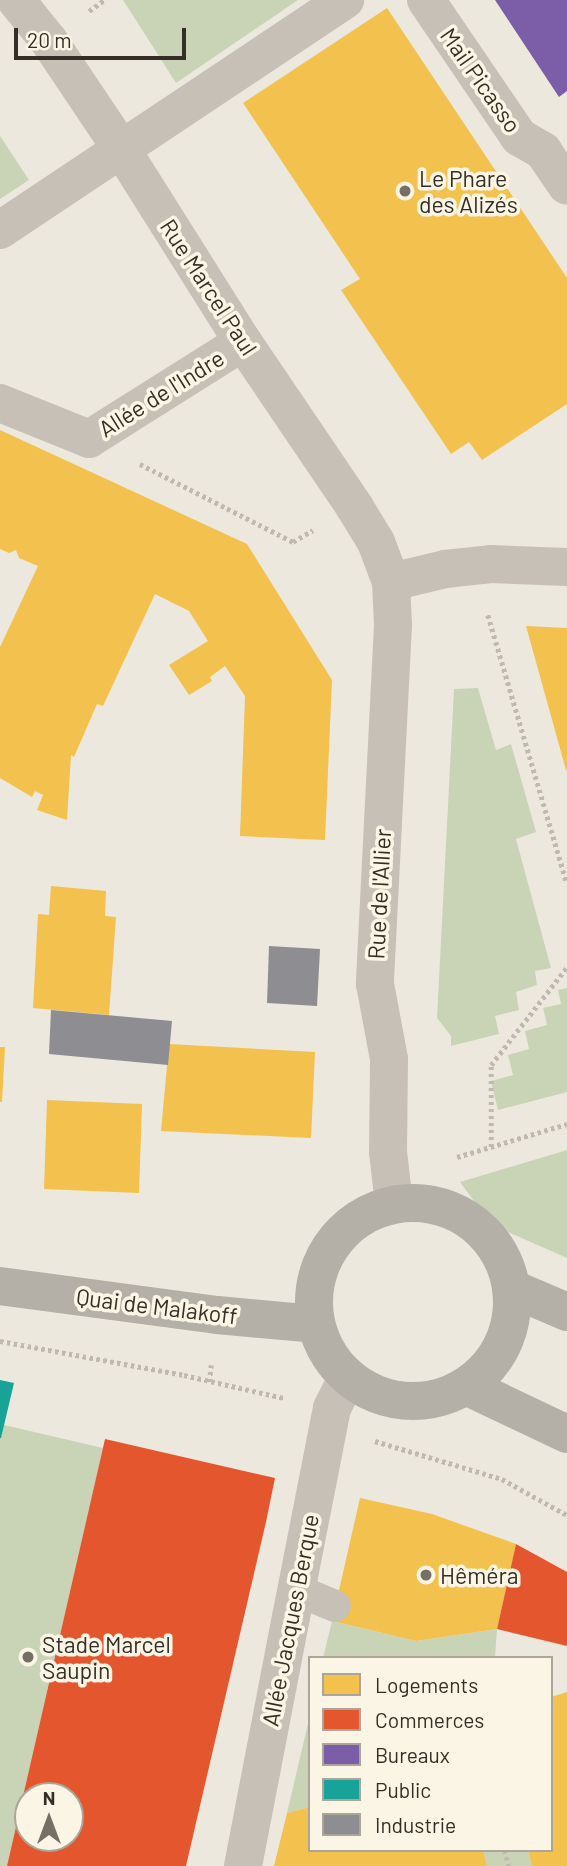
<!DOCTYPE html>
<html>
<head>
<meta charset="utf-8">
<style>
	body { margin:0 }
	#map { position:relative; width:567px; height:1866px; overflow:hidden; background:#ede8de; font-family:Barlow,sans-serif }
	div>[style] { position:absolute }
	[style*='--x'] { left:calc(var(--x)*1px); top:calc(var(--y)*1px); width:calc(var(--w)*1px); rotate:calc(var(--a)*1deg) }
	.green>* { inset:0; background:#c9d4b7 }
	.homes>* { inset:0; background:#f2c14e }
	.shops>* { inset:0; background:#e4572e }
	.offices>* { inset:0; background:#7b5ea7 }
	.public>* { inset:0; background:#17a398 }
	.industry>* { inset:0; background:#8d8d92 }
	.path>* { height:4.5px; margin-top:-2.25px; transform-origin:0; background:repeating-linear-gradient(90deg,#bfb9b0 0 3.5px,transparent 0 7px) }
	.service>* { height:32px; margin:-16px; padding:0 16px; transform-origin:16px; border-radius:16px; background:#c6c0b7 }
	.pedestrian>* { height:38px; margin:-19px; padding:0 19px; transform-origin:19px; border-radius:19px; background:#c6c0b7 }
	.minor>* { height:38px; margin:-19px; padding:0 19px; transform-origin:19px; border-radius:19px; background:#c6c0b7 }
	.primary>* { height:38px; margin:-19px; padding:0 19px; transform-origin:19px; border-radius:19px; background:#b4afa7 }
	.primary>.ring { margin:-19px; padding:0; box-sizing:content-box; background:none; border:38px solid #b4afa7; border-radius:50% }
	.dots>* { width:19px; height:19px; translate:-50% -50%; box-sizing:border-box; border:4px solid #faf5e5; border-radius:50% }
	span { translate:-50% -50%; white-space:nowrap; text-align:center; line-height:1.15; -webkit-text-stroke:7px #faf5e5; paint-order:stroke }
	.street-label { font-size:23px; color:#362e26 }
	.poi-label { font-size:23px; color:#362e26 }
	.left { translate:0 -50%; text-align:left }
	.legend { position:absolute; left:308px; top:1656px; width:245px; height:196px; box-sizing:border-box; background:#faf5e5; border:2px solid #aca599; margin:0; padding:9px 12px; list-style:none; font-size:21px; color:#362e26 }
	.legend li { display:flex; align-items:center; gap:14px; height:35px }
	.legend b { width:35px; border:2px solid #aca599 }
	.north { position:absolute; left:14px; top:1782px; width:70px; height:70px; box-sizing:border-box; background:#faf5e5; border:2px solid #aca599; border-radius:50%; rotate:0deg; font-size:19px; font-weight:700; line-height:28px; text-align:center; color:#362e26 }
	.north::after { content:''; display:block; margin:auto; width:24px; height:32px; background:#766f66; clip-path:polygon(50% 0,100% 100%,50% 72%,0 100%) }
	.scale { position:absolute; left:14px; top:28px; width:172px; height:32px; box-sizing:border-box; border:4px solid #362e26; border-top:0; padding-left:9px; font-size:21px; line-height:24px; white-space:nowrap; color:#362e26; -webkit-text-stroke:5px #faf5e5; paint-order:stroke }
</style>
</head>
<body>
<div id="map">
	<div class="green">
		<i style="clip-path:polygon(123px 0,298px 0,176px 83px)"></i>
		<i style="clip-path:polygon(0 136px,29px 180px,0 199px)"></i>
		<i style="clip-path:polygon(478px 688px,496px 750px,511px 744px,536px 832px,516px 839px,551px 968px,535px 971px,537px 985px,516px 992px,519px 1010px,495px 1016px,499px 1034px,451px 1046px,451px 1036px,437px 1018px,454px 689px)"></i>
		<i style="clip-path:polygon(567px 988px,567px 1092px,498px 1110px,491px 1081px,513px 1075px,508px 1055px,529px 1049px,525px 1031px,547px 1025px,543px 1008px,561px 1004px,558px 990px)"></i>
		<i style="clip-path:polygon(567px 1150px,567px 1258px,508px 1232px,479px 1208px,460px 1182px)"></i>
		<i style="clip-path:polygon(0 1424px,103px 1448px,7px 1866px,0 1866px)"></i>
		<i style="clip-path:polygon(332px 1621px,416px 1641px,497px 1629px,495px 1658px,323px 1658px)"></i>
		<i style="clip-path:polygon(310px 1715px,310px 1807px,287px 1813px)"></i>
		<i style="clip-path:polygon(483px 1850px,528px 1850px,532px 1866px,487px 1866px)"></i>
	</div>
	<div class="homes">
		<i style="clip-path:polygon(387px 8px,567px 278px,567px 404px,482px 460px,469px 442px,451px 454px,341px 290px,360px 279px,243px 103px)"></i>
		<i style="clip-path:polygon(0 430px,247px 544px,332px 680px,325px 840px,240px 836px,245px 696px,225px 666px,210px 677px,212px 681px,189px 695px,169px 665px,208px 641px,189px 611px,155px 594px,103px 706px,97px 704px,74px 757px,71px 755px,67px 820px,37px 810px,43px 795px,35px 791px,32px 797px,0 778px,0 647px,38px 566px,19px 558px,16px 550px,9px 553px,0 549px)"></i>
		<i style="clip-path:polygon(526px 626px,567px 628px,567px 770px,566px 770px)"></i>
		<i style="clip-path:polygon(51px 886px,106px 891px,105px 916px,116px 917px,109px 1015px,33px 1008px,38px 914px,49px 915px)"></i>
		<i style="clip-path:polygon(169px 1044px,315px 1052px,311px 1138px,161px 1131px)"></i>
		<i style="clip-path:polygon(0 1047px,5px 1047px,2px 1102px,0 1102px)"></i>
		<i style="clip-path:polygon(47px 1100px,142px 1104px,139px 1193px,44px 1189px)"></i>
		<i style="clip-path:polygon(360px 1498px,432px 1514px,516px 1544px,497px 1629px,416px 1641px,332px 1621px)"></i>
		<i style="clip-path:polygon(567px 1692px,567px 1866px,532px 1866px,528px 1850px,551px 1850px,551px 1697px)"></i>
		<i style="clip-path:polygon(310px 1807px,310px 1850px,483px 1850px,487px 1866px,274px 1866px,287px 1813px)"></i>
	</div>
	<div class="shops">
		<i style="clip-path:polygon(evenodd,105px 1439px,275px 1478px,266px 1522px,186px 1866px,7px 1866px,105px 1439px,28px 1796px,70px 1796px,70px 1838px,28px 1838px,28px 1796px)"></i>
		<i style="clip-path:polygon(516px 1544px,567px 1572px,567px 1646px,497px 1629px)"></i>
	</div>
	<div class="offices">
		<i style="clip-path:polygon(495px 0,567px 0,567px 91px,559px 97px)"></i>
	</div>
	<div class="public">
		<i style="clip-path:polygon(0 1380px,14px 1383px,1px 1438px,0 1438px)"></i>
	</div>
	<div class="industry">
		<i style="clip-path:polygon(269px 946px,320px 949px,317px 1006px,267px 1003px)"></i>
		<i style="clip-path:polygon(51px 1010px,172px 1021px,168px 1065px,49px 1054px)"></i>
	</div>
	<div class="path">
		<i style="--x:89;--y:11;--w:19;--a:-36"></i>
		<i style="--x:140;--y:464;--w:172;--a:27"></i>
		<i style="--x:293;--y:542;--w:23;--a:-31"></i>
		<i style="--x:488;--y:615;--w:279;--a:73.6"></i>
		<i style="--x:491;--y:1147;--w:82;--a:-90"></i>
		<i style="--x:491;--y:1065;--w:124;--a:-52.2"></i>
		<i style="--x:457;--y:1157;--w:115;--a:-16.7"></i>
		<i style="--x:0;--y:1341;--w:187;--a:10.5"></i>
		<i style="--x:184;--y:1375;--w:103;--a:13"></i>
		<i style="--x:209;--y:1382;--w:17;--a:-83"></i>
		<i style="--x:375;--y:1441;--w:133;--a:16.7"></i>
		<i style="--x:502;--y:1479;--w:74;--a:29"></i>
		<i style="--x:505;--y:1850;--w:16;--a:76"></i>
	</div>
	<div class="service">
		<i style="--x:297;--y:1590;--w:41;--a:22.8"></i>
	</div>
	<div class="pedestrian">
		<i style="--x:426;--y:0;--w:166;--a:55.8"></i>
		<i style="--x:519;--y:137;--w:28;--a:30"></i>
		<i style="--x:543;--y:151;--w:42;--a:55.6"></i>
		<i style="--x:0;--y:230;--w:415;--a:-33.7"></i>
		<i style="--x:243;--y:1866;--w:254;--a:-79.1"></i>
	</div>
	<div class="minor">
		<i style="--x:16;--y:0;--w:53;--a:51.2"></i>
		<i style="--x:49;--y:41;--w:131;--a:56.2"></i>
		<i style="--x:122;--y:150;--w:227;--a:57.8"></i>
		<i style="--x:243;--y:342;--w:198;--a:55.9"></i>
		<i style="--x:354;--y:506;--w:42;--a:58.6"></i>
		<i style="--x:376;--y:542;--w:43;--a:69.4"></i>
		<i style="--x:391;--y:582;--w:43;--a:87.3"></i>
		<i style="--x:393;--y:625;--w:359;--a:92.9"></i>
		<i style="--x:375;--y:984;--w:76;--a:79.4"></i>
		<i style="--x:389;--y:1059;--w:93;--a:90.6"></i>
		<i style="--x:388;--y:1152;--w:52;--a:83.4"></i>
		<i style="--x:0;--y:403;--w:96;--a:22"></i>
		<i style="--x:89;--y:439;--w:182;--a:-32.2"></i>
		<i style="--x:391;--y:582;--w:56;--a:-13.5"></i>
		<i style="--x:445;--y:569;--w:46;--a:-6.2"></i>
		<i style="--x:491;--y:564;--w:76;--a:2.3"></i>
		<i style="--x:291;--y:1617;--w:213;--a:-78.9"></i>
		<i style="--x:332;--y:1408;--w:34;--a:-63"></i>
	</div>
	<div class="primary">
		<i class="ring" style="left:314px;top:1203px;width:160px;height:160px"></i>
		<i style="--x:0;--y:1286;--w:219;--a:7.6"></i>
		<i style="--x:217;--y:1315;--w:98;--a:5.2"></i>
		<i style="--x:511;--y:1288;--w:61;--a:23.2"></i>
		<i style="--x:466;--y:1386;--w:112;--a:25.4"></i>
	</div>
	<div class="dots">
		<i style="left:405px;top:191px;background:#766f66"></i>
		<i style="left:426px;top:1575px;background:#766f66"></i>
		<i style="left:28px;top:1657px;background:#766f66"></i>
	</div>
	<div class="street-label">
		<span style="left:481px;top:80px;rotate:55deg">Mail Picasso</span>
		<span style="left:209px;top:287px;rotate:57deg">Rue Marcel Paul</span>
		<span style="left:161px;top:393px;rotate:-32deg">Allée de l'Indre</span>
		<span style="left:379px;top:894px;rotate:-87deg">Rue de l'Allier</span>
		<span style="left:157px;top:1306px;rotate:7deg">Quai de Malakoff</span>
		<span style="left:290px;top:1620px;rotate:-79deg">Allée Jacques Berque</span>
	</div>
	<div class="poi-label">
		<span class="left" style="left:419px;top:191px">Le Phare<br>des Alizés</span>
		<span class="left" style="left:440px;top:1575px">Hêméra</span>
		<span class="left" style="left:42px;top:1657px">Stade Marcel<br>Saupin</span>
	</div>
	<ul class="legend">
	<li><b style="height:19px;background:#f2c14e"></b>Logements</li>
	<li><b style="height:19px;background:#e4572e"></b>Commerces</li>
	<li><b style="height:19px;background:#7b5ea7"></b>Bureaux</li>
	<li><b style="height:19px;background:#17a398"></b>Public</li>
	<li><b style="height:19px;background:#8d8d92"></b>Industrie</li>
	</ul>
	<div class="north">N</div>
	<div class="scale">20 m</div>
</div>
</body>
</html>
